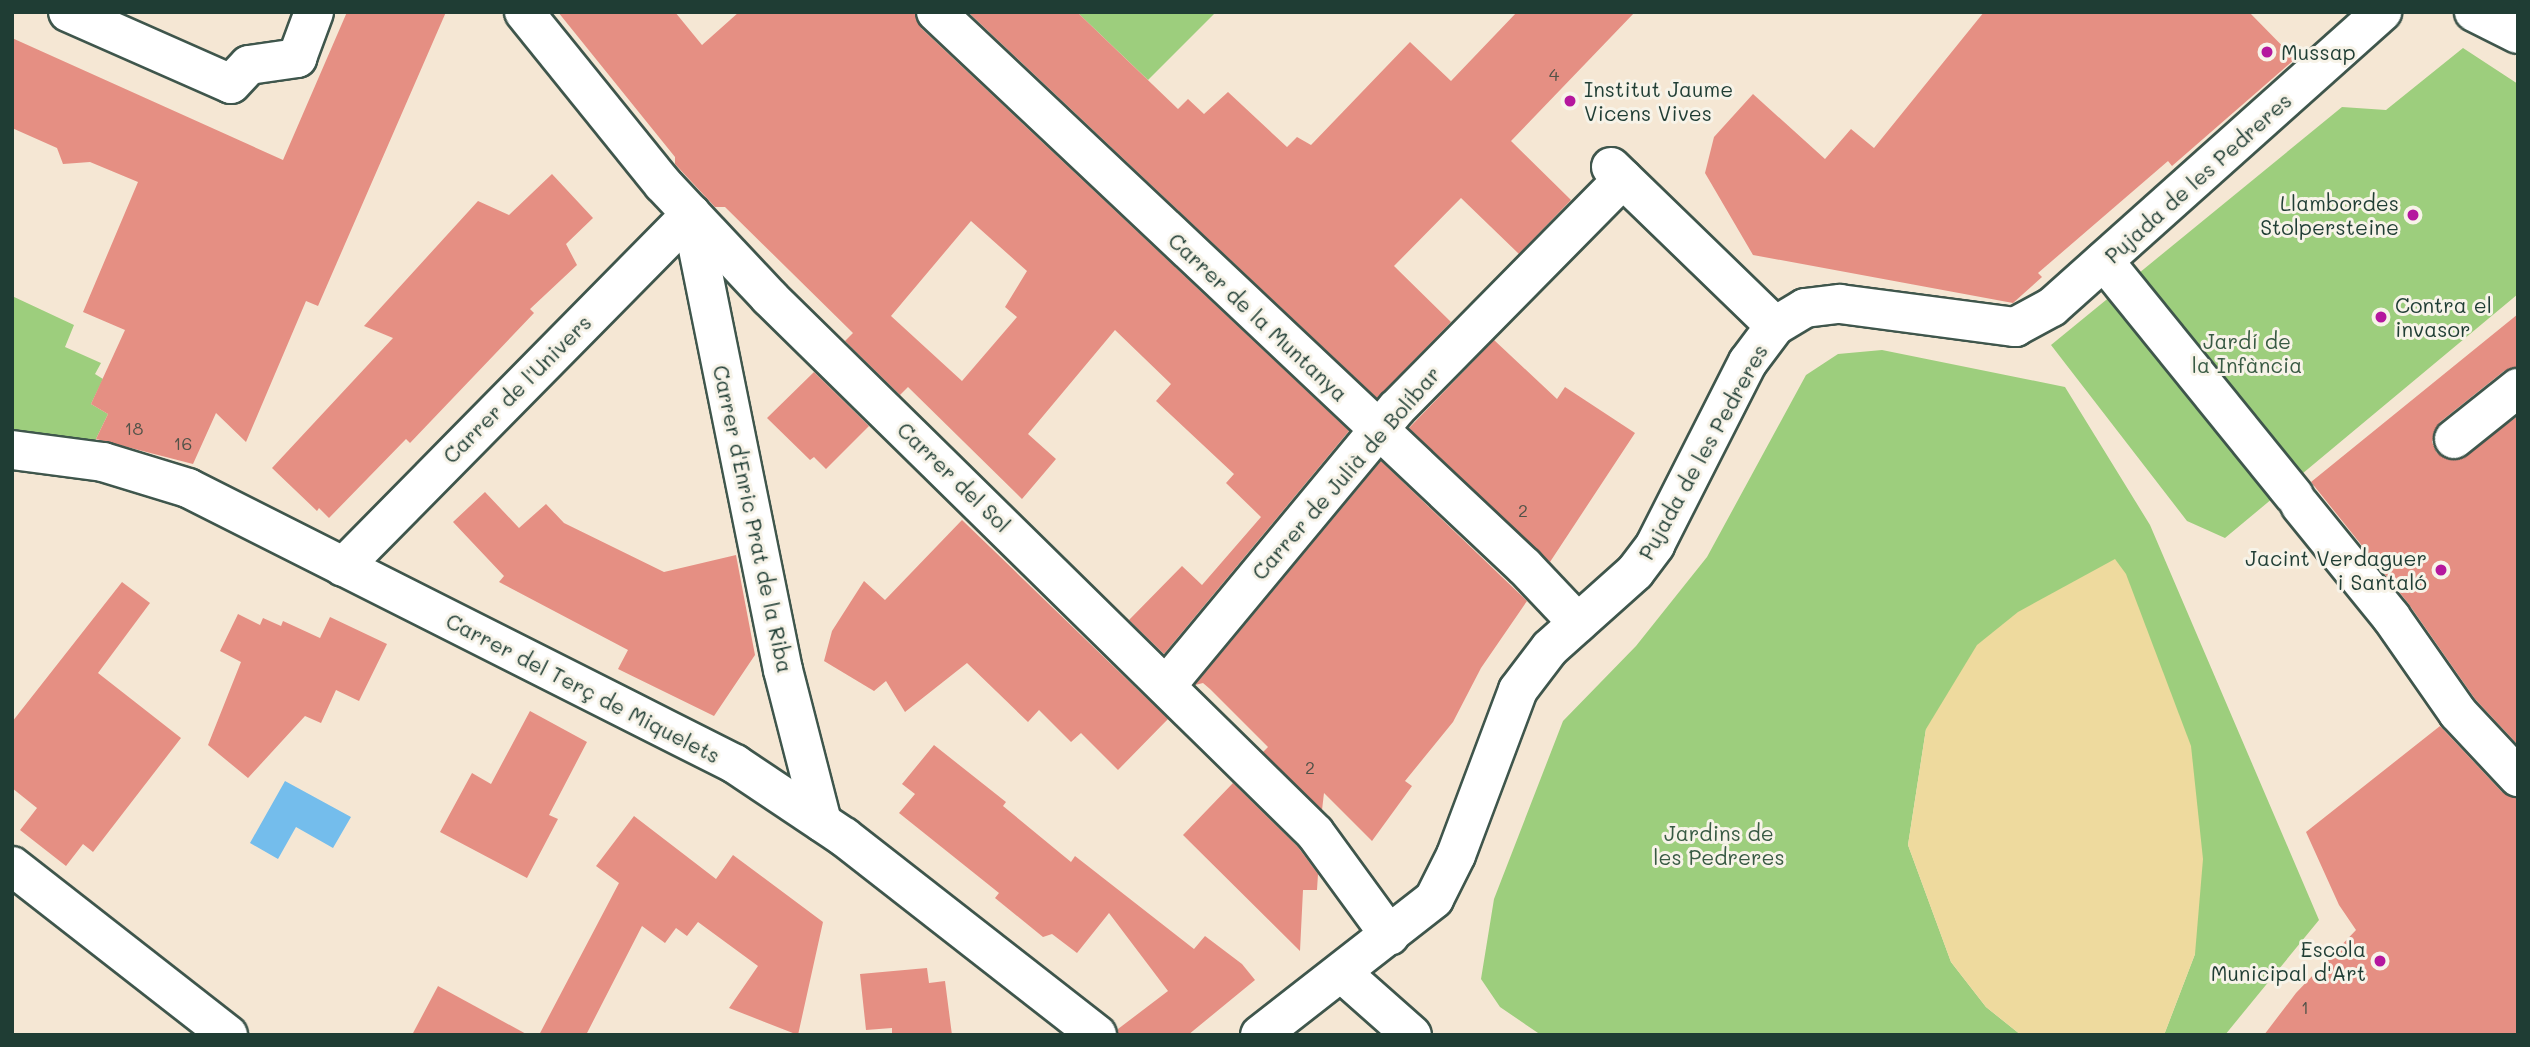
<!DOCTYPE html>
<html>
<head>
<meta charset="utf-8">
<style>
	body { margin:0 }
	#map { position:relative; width:2530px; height:1047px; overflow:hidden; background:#f5e7d4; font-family:Mali,sans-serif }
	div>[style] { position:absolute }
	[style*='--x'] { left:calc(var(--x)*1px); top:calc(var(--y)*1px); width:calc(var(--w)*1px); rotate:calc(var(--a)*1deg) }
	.green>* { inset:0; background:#9dce7d }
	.sand>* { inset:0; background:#eeda9e }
	.water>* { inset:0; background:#74bdec }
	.building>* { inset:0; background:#e58f83 }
	.roads { filter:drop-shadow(2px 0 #3f564c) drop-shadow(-2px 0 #3f564c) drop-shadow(0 2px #3f564c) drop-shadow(0 -2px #3f564c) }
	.minor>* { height:38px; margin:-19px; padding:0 19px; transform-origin:19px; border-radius:19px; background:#fff }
	.dots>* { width:19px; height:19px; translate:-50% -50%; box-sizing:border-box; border:4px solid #f7f3e8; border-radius:50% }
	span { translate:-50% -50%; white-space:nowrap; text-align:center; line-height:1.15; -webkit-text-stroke:6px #f7f3e8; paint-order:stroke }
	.number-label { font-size:18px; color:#505248 }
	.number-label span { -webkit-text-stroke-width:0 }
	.poi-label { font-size:21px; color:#1f3d34 }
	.left { translate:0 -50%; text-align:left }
	.right { translate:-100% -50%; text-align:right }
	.street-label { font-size:21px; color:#1f3d34 }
	.park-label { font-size:21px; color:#385a43 }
	.frame { position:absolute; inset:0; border:14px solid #1f3d34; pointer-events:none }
</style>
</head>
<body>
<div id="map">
	<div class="green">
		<i style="clip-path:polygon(1077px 12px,1216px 12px,1148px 80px)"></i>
		<i style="clip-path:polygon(2463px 48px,2518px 84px,2518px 294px,2225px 538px,2187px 521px,2051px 345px,2342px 107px,2386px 110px)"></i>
		<i style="clip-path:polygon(12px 296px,74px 325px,65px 347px,101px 363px,95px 374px,103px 379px,91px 404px,108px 414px,95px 441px,12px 430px)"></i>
		<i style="clip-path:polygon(1882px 350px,2065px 387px,2150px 525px,2319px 920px,2225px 1035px,2164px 1035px,2195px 954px,1926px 729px,1908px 845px,1951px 962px,1986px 1007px,2021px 1035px,1541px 1035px,1500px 1007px,1481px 979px,1494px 899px,1563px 721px,1636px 646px,1707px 557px,1806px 375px,1838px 354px)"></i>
	</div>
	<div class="sand">
		<i style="clip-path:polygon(2115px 559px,2126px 574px,2191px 746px,2203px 859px,2195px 954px,2164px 1035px,2021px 1035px,1986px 1007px,1951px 962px,1908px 845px,1926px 729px,1977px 645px,2018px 612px)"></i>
	</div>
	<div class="water">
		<i style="clip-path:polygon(285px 781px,351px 817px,333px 848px,296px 827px,278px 859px,250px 843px)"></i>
	</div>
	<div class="building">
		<i style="clip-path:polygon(347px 12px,446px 12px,318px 306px,306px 301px,246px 442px,216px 413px,193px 464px,96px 439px,108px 414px,91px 404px,125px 330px,83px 312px,138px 182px,90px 162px,63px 164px,57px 148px,12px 128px,12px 38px,283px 160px)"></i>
		<i style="clip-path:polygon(evenodd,558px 12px,675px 12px,702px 45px,739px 12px,915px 12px,921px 28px,1349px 431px,1164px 654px,1129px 620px,1182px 566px,1202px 585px,1261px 517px,1226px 483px,1234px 474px,1156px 401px,1171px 384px,1115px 330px,1028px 434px,1056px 459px,1022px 499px,908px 387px,900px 395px,845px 341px,853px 333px,725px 207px,715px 207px,675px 164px,675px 157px,558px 12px,971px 221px,1027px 271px,1005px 307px,1017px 317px,962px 381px,891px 316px,971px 221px)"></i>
		<i style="clip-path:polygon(968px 12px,1077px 12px,1178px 109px,1188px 99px,1204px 114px,1228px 92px,1287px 147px,1297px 137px,1311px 145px,1410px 42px,1451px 81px,1517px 12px,1635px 12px,1511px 141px,1571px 200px,1519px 254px,1461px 198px,1394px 266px,1451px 322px,1377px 398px)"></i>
		<i style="clip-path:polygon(1984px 12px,2249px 12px,2295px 59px,2172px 166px,2168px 161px,2038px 273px,2042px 277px,2013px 303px,1753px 255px,1705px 173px,1714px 137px,1753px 94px,1825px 159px,1851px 129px,1874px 148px)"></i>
		<i style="clip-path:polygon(552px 174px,593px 218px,566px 244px,577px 265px,530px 309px,534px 313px,410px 443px,406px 439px,329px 518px,319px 508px,317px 511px,272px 468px,393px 338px,364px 326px,478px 201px,509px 215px)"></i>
		<i style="clip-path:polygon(2518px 314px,2518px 367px,2504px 371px,2440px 422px,2432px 442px,2437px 453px,2458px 460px,2518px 416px,2518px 745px,2475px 699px,2408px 603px,2311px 482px)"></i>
		<i style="clip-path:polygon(1494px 340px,1557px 399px,1565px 387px,1635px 433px,1550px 562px,1409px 428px)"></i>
		<i style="clip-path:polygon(814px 372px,869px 426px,826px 469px,814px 457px,810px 460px,767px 418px)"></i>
		<i style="clip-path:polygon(1381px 461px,1527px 601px,1481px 668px,1453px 722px,1405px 781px,1412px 786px,1372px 841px,1324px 793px,1322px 810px,1263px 752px,1268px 747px,1210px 689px,1203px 683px,1195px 685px)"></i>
		<i style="clip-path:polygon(485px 492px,519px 528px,546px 504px,564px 523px,664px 572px,736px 555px,755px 655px,714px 716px,618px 669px,628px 650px,499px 582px,504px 576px,453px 522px)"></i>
		<i style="clip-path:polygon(962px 520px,1168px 719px,1118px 770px,1081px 733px,1071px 742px,1039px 710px,1028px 722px,967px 663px,905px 712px,886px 681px,874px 691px,824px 661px,832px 631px,864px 581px,885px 600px)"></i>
		<i style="clip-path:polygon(122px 582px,150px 603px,98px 673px,181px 738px,93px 852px,83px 844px,66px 866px,20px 830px,37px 808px,12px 788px,12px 722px)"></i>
		<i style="clip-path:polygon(238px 614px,260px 625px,263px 618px,281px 626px,283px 621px,320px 638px,330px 617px,387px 644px,359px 701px,336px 690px,321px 723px,305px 716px,248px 778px,208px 745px,241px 662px,220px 651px)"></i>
		<i style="clip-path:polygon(530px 711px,587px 742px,549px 815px,558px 819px,527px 878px,440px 832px,472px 773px,491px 784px)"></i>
		<i style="clip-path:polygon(2440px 726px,2502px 792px,2518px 798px,2518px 1035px,2264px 1035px,2296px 993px,2356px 930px,2339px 905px,2306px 832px)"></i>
		<i style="clip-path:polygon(934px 745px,1006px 802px,1003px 806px,1071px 862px,1075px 856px,1194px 949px,1205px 936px,1242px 964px,1255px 980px,1188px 1035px,1118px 1035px,1118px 1029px,1168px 991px,1109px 913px,1077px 953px,1052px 934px,1043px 937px,995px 898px,999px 893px,899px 813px,915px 794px,902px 784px)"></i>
		<i style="clip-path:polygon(1233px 783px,1298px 847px,1318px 874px,1317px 890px,1303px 890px,1300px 951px,1183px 835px)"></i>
		<i style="clip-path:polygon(634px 816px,716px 879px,733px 855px,823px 922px,798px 1035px,729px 1008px,758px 966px,698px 922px,687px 936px,676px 928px,665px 943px,642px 926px,586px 1035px,539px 1035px,619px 883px,596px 866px)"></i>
		<i style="clip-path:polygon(927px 968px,929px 983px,945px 981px,952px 1035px,892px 1035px,892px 1028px,866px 1030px,860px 974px)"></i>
		<i style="clip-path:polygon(438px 986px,528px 1035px,412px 1035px)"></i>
	</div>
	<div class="roads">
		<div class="minor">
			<i style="--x:68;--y:12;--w:178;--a:23.8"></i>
			<i style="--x:231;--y:84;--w:26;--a:-47"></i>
			<i style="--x:249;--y:65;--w:49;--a:-8.3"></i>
			<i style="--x:297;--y:58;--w:49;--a:-69.7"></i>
			<i style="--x:524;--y:12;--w:221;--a:51.1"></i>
			<i style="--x:663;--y:184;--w:155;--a:46.8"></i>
			<i style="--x:769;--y:297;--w:765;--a:44.47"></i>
			<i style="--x:1315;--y:833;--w:127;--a:53.9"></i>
			<i style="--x:936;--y:12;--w:809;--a:43.3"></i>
			<i style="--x:1525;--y:567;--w:77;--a:46.6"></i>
			<i style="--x:2474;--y:12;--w:49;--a:26.6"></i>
			<i style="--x:1611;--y:167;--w:228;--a:44.1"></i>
			<i style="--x:691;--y:214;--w:465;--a:78.6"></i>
			<i style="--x:783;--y:670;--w:157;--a:75.6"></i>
			<i style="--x:2104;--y:261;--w:302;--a:51"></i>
			<i style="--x:2454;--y:439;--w:82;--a:-38.6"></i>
			<i style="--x:12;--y:450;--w:92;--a:7.5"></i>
			<i style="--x:103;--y:462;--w:89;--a:17"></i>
			<i style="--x:188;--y:488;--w:613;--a:26.77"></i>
			<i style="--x:735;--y:764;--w:131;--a:33.8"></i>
			<i style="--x:844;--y:837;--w:321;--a:38"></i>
			<i style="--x:2300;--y:505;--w:144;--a:50.9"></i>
			<i style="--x:2391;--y:617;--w:117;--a:55.1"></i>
			<i style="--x:2458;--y:713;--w:88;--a:46.8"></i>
			<i style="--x:343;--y:567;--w:496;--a:-45.4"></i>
			<i style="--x:1166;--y:686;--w:361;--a:-50.3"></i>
			<i style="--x:1397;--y:408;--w:322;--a:-45.4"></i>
			<i style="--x:12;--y:866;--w:274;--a:38"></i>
			<i style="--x:1343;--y:974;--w:92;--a:41.5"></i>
			<i style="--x:1260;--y:1035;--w:221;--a:-38"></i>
			<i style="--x:1434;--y:899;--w:49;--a:-63.4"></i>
			<i style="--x:1456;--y:855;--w:176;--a:-69.4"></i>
			<i style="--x:1518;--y:690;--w:53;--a:-52.7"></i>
			<i style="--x:1550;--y:648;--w:114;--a:-41.8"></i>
			<i style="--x:1635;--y:572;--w:34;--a:-53"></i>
			<i style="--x:1655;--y:545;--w:205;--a:-63.1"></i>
			<i style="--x:1748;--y:362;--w:45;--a:-53.1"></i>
			<i style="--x:1775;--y:326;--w:35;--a:-31"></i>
			<i style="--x:1805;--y:308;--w:35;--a:-7"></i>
			<i style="--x:1840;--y:304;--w:177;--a:7.5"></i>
			<i style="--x:2015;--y:327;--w:42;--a:-28.4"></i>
			<i style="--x:2052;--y:307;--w:443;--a:-41.8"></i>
		</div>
	</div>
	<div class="dots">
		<i style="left:2267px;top:52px;background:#b5179e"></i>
		<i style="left:1570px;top:101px;background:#b5179e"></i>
		<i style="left:2413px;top:215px;background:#b5179e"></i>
		<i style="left:2381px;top:317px;background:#b5179e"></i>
		<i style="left:2441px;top:570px;background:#b5179e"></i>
		<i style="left:2380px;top:961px;background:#b5179e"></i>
	</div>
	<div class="number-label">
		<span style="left:1554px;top:74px">4</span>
		<span style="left:134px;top:428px">18</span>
		<span style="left:183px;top:443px">16</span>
		<span style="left:1523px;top:510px">2</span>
		<span style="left:1310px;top:767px">2</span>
		<span style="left:2305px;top:1007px">1</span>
	</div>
	<div class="poi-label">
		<span class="left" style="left:2281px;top:52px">Mussap</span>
		<span class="left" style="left:1584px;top:101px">Institut Jaume<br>Vicens Vives</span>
		<span class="right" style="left:2399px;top:215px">Llambordes<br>Stolpersteine</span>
		<span class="left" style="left:2395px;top:317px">Contra el<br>invasor</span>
		<span class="right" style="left:2427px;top:570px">Jacint Verdaguer<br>i Santaló</span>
		<span class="right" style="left:2366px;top:961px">Escola<br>Municipal d'Art</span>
	</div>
	<div class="street-label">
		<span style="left:2198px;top:178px;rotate:-42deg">Pujada de les Pedreres</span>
		<span style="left:1258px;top:317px;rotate:43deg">Carrer de la Muntanya</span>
		<span style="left:517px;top:389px;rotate:-45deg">Carrer de l'Univers</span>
		<span style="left:1703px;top:452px;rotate:-61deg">Pujada de les Pedreres</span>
		<span style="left:1346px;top:473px;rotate:-49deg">Carrer de Julià de Bolíbar</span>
		<span style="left:954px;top:477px;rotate:44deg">Carrer del Sol</span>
		<span style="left:753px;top:519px;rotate:78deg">Carrer d'Enric Prat de la Riba</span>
		<span style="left:583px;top:688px;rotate:27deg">Carrer del Terç de Miquelets</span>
	</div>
	<div class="park-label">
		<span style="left:2247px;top:353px">Jardí de<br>la Infància</span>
		<span style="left:1719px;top:845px">Jardins de<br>les Pedreres</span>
	</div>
	<div class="frame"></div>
</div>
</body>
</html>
